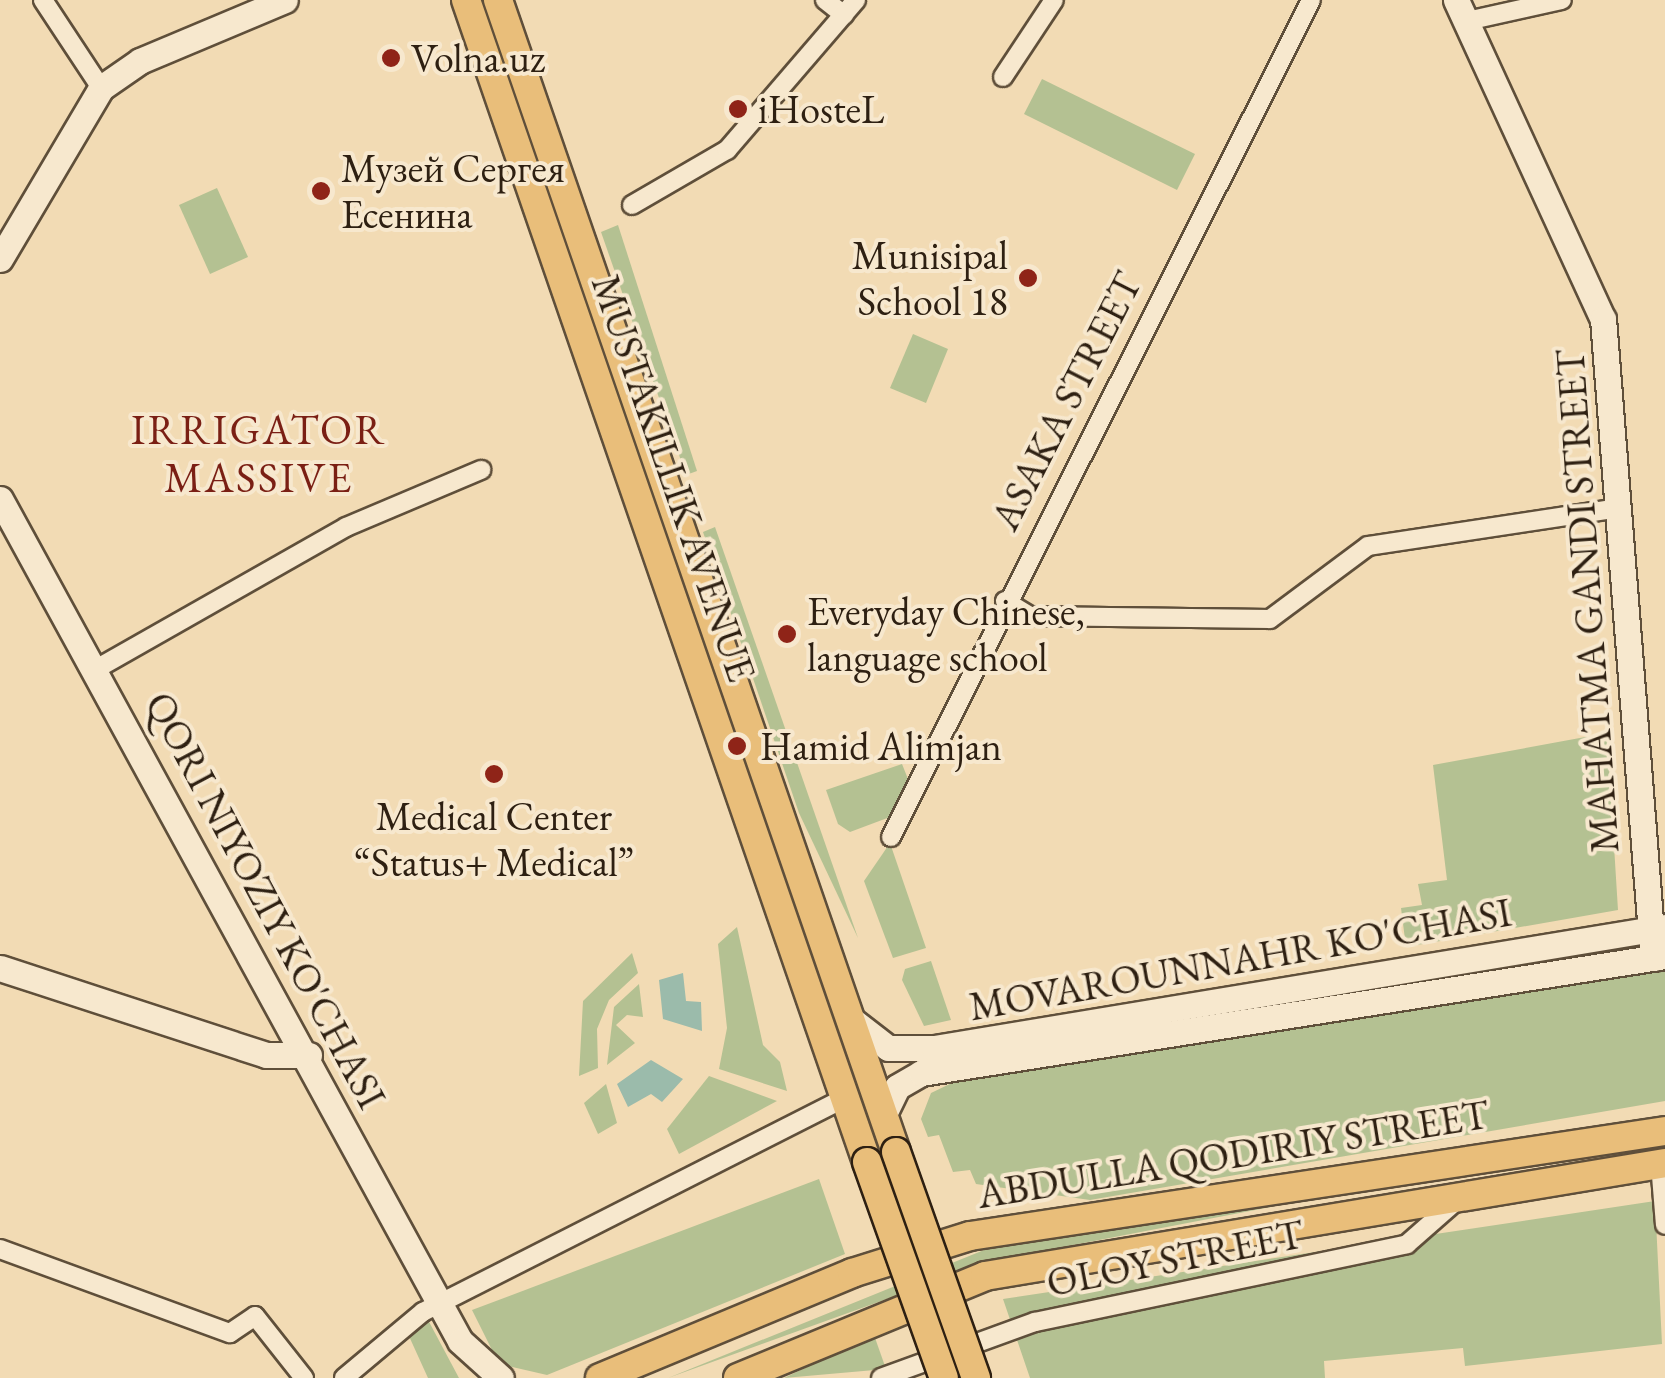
<!DOCTYPE html>
<html>
<head>
<meta charset="utf-8">
<style>
	body { margin:0 }
	#map { position:relative; width:1665px; height:1378px; overflow:hidden; background:#f2dbb4; font-family:"EB Garamond",serif }
	div>[style] { position:absolute }
	[style*='--x'] { left:calc(var(--x)*1px); top:calc(var(--y)*1px); width:calc(var(--w)*1px); rotate:calc(var(--a)*1deg) }
	.green>* { inset:0; background:#b4c192 }
	.water>* { inset:0; background:#9bbbab }
	.roads { filter:drop-shadow(2px 0 #5f4f3a) drop-shadow(-2px 0 #5f4f3a) drop-shadow(0 2px #5f4f3a) drop-shadow(0 -2px #5f4f3a) }
	.street>* { height:18px; margin:-9px; padding:0 9px; transform-origin:9px; border-radius:9px; background:#f7e8ce }
	.secondary>* { height:25px; margin:-12.5px; padding:0 12.5px; transform-origin:12.5px; border-radius:12.5px; background:#f7e8ce }
	.primary>* { height:28px; margin:-14px; padding:0 14px; transform-origin:14px; border-radius:14px; background:#e9be7a }
	.bridges { filter:drop-shadow(2px 0 #2e2012) drop-shadow(-2px 0 #2e2012) drop-shadow(0 2px #2e2012) drop-shadow(0 -2px #2e2012) }
	.primary-bridge>* { height:28px; margin:-14px; padding:0 14px; transform-origin:14px; border-radius:14px; background:#e9be7a }
	.dots>* { width:28px; height:28px; translate:-50% -50%; box-sizing:border-box; border:5px solid #f7e8ce; border-radius:50% }
	span { translate:-50% -50%; white-space:nowrap; text-align:center; line-height:1.15; -webkit-text-stroke:8px #f7e8ce; paint-order:stroke }
	.poi-label { font-size:40px; color:#2e2012 }
	.left { translate:0 -50%; text-align:left }
	.right { translate:-100% -50%; text-align:right }
	.street-label { font-size:40px; color:#2e2012 }
	.neighbourhood-label { font-size:42px; color:#7a1f14; letter-spacing:2.5px }
</style>
</head>
<body>
<div id="map">
	<div class="green">
		<i style="clip-path:polygon(1042px 79px,1195px 154px,1177px 190px,1024px 114px)"></i>
		<i style="clip-path:polygon(217px 188px,248px 257px,210px 274px,179px 205px)"></i>
		<i style="clip-path:polygon(618px 225px,697px 471px,686px 475px,601px 232px)"></i>
		<i style="clip-path:polygon(913px 334px,948px 349px,926px 403px,890px 388px)"></i>
		<i style="clip-path:polygon(715px 527px,858px 938px,799px 813px,703px 532px)"></i>
		<i style="clip-path:polygon(1607px 733px,1618px 910px,1406px 947px,1401px 908px,1422px 905px,1418px 884px,1447px 880px,1433px 765px)"></i>
		<i style="clip-path:polygon(902px 764px,908px 779px,890px 817px,850px 832px,838px 824px,826px 790px)"></i>
		<i style="clip-path:polygon(890px 843px,926px 948px,893px 958px,864px 881px)"></i>
		<i style="clip-path:polygon(737px 927px,763px 1045px,780px 1062px,787px 1091px,719px 1069px,727px 1028px,718px 944px)"></i>
		<i style="clip-path:polygon(632px 953px,638px 973px,609px 1000px,597px 1029px,598px 1068px,579px 1076px,583px 1001px)"></i>
		<i style="clip-path:polygon(931px 961px,951px 1020px,924px 1026px,902px 980px,905px 969px)"></i>
		<i style="clip-path:polygon(1665px 971px,1665px 1101px,1090px 1200px,976px 1184px,970px 1170px,953px 1172px,939px 1135px,928px 1137px,921px 1119px,931px 1093px,956px 1081px)"></i>
		<i style="clip-path:polygon(639px 984px,643px 1017px,627px 1015px,616px 1025px,635px 1043px,607px 1065px,614px 1007px)"></i>
		<i style="clip-path:polygon(709px 1076px,777px 1101px,679px 1154px,667px 1129px)"></i>
		<i style="clip-path:polygon(606px 1084px,617px 1123px,598px 1134px,584px 1103px)"></i>
		<i style="clip-path:polygon(1463px 1170px,995px 1260px,668px 1378px,989px 1248px)"></i>
		<i style="clip-path:polygon(819px 1179px,845px 1254px,547px 1375px,499px 1364px,472px 1310px)"></i>
		<i style="clip-path:polygon(1655px 1201px,1662px 1344px,1465px 1366px,1463px 1348px,1324px 1361px,1325px 1378px,1030px 1378px,1003px 1299px)"></i>
		<i style="clip-path:polygon(427px 1318px,459px 1378px,428px 1378px,408px 1334px)"></i>
		<i style="clip-path:polygon(874px 1335px,886px 1369px,784px 1378px)"></i>
	</div>
	<div class="water">
		<i style="clip-path:polygon(683px 973px,686px 1001px,701px 1002px,702px 1031px,663px 1019px,659px 980px)"></i>
		<i style="clip-path:polygon(651px 1060px,683px 1079px,662px 1102px,651px 1094px,628px 1107px,617px 1084px)"></i>
	</div>
	<div class="roads">
		<div class="street">
			<i style="--x:43;--y:0;--w:105;--a:56.6"></i>
			<i style="--x:825;--y:0;--w:24;--a:38"></i>
			<i style="--x:1467;--y:21;--w:97;--a:-12.5"></i>
			<i style="--x:1003;--y:77;--w:92;--a:-56.5"></i>
			<i style="--x:632;--y:205;--w:110;--a:-30.1"></i>
			<i style="--x:727;--y:150;--w:198;--a:-49.3"></i>
			<i style="--x:1005;--y:601;--w:29;--a:31"></i>
			<i style="--x:1030;--y:616;--w:240;--a:0.7"></i>
			<i style="--x:1270;--y:619;--w:122;--a:-36.7"></i>
			<i style="--x:1368;--y:546;--w:255;--a:-8.6"></i>
			<i style="--x:98;--y:668;--w:285;--a:-29.6"></i>
			<i style="--x:346;--y:527;--w:147;--a:-22.9"></i>
			<i style="--x:891;--y:837;--w:936;--a:-63.35"></i>
			<i style="--x:1660;--y:1163;--w:62;--a:85.4"></i>
			<i style="--x:0;--y:1249;--w:245;--a:20.1"></i>
			<i style="--x:230;--y:1333;--w:30;--a:-34"></i>
			<i style="--x:255;--y:1316;--w:79;--a:51.7"></i>
			<i style="--x:344;--y:1378;--w:103;--a:-39.9"></i>
			<i style="--x:423;--y:1312;--w:472;--a:-26.9"></i>
			<i style="--x:881;--y:1378;--w:164;--a:-20"></i>
			<i style="--x:1035;--y:1322;--w:380;--a:-11.8"></i>
			<i style="--x:1407;--y:1244;--w:65;--a:-41.3"></i>
		</div>
		<div class="secondary">
			<i style="--x:1456;--y:0;--w:351;--a:65.3"></i>
			<i style="--x:1603;--y:319;--w:641;--a:85.53"></i>
			<i style="--x:0;--y:259;--w:199;--a:-59.4"></i>
			<i style="--x:101;--y:88;--w:47;--a:-34.7"></i>
			<i style="--x:140;--y:61;--w:157;--a:-22.8"></i>
			<i style="--x:0;--y:499;--w:959;--a:61.35"></i>
			<i style="--x:460;--y:1341;--w:55;--a:42.1"></i>
			<i style="--x:0;--y:968;--w:280;--a:18.1"></i>
			<i style="--x:266;--y:1055;--w:43;--a:0"></i>
			<i style="--x:853;--y:1021;--w:44;--a:37.6"></i>
			<i style="--x:888;--y:1048;--w:46;--a:0"></i>
			<i style="--x:934;--y:1048;--w:741;--a:-9.4"></i>
			<i style="--x:883;--y:1116;--w:32;--a:-64"></i>
			<i style="--x:897;--y:1087;--w:28;--a:-30"></i>
			<i style="--x:921;--y:1073;--w:753;--a:-8.94"></i>
		</div>
		<div class="primary">
			<i style="--x:466;--y:0;--w:1229;--a:70.96"></i>
			<i style="--x:498;--y:0;--w:1219;--a:70.94"></i>
			<i style="--x:600;--y:1378;--w:273;--a:-22.6"></i>
			<i style="--x:852;--y:1273;--w:124;--a:-17.4"></i>
			<i style="--x:970;--y:1236;--w:703;--a:-8.59"></i>
			<i style="--x:738;--y:1378;--w:267;--a:-22.4"></i>
			<i style="--x:985;--y:1276;--w:689;--a:-9.43"></i>
		</div>
	</div>
	<div class="bridges">
		<div class="primary-bridge">
			<i style="--x:896;--y:1152;--w:240;--a:70.5"></i>
			<i style="--x:867;--y:1162;--w:229;--a:70.4"></i>
		</div>
	</div>
	<div class="dots">
		<i style="left:391px;top:58px;background:#8f2418"></i>
		<i style="left:738px;top:109px;background:#8f2418"></i>
		<i style="left:321px;top:191px;background:#8f2418"></i>
		<i style="left:1028px;top:278px;background:#8f2418"></i>
		<i style="left:787px;top:634px;background:#8f2418"></i>
		<i style="left:737px;top:746px;background:#8f2418"></i>
		<i style="left:494px;top:774px;background:#8f2418"></i>
	</div>
	<div class="poi-label">
		<span class="left" style="left:411px;top:58px">Volna.uz</span>
		<span class="left" style="left:758px;top:109px">iHosteL</span>
		<span class="left" style="left:341px;top:191px">Музей Сергея<br>Есенина</span>
		<span class="right" style="left:1008px;top:278px">Munisipal<br>School 18</span>
		<span class="left" style="left:807px;top:634px">Everyday Chinese,<br>language school</span>
		<span class="left" style="left:760px;top:746px">Hamid Alimjan</span>
		<span style="left:494px;top:839px">Medical Center<br>“Status+ Medical”</span>
	</div>
	<div class="street-label">
		<span style="left:1066px;top:401px;rotate:-63deg">ASAKA STREET</span>
		<span style="left:674px;top:478px;rotate:71deg">MUSTAKILLIK AVENUE</span>
		<span style="left:1587px;top:601px;rotate:-94deg">MAHATMA GANDI STREET</span>
		<span style="left:266px;top:900px;rotate:62deg">QORI NIYOZIY KO'CHASI</span>
		<span style="left:1240px;top:959px;rotate:-10deg">MOVAROUNNAHR KO'CHASI</span>
		<span style="left:1233px;top:1154px;rotate:-9deg">ABDULLA QODIRIY STREET</span>
		<span style="left:1175px;top:1258px;rotate:-11deg">OLOY STREET</span>
	</div>
	<div class="neighbourhood-label">
		<span style="left:259px;top:454px">IRRIGATOR<br>MASSIVE</span>
	</div>
</div>
</body>
</html>
